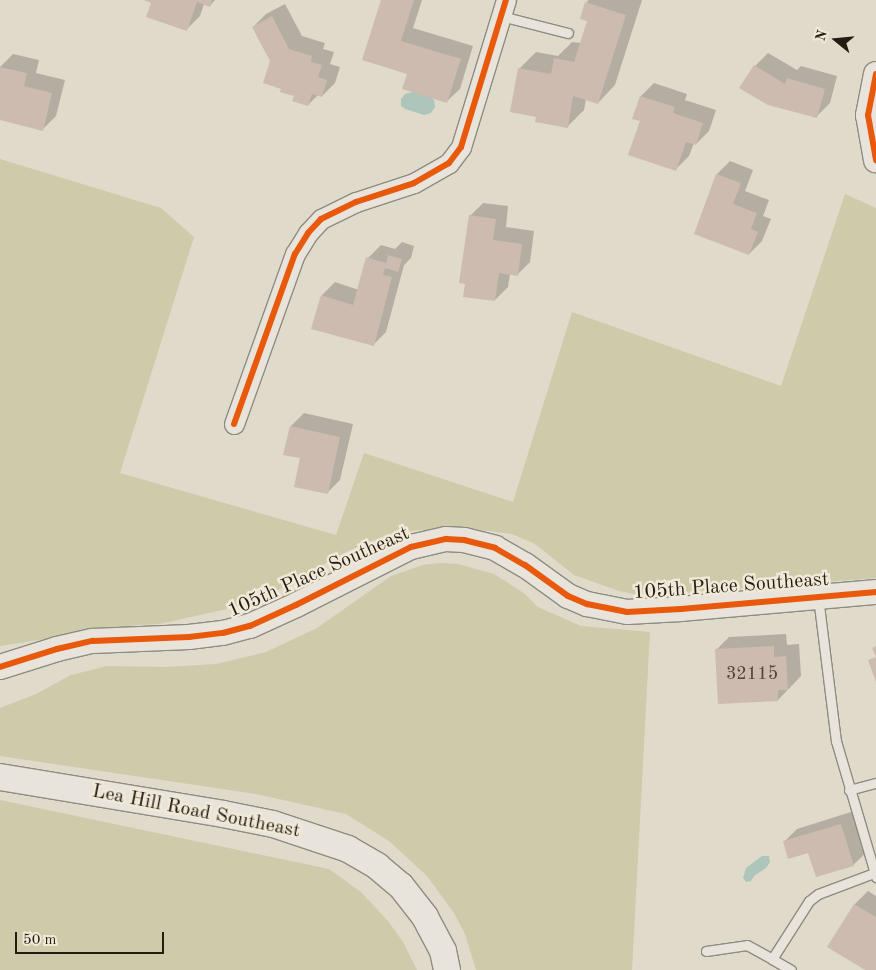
<!DOCTYPE html>
<html>
<head>
<meta charset="utf-8">
<style>
	body { margin:0 }
	#map { position:relative; width:876px; height:970px; overflow:hidden; background:#e0daca; font-family:"Old Standard TT",serif }
	div>[style] { position:absolute }
	[style*='--x'] { left:calc(var(--x)*1px); top:calc(var(--y)*1px); width:calc(var(--w)*1px); rotate:calc(var(--a)*1deg) }
	.green>* { inset:0; background:#cdcba9 }
	.water>* { inset:0; background:#adc5ba }
	.shadow>* { inset:0; background:#0003 }
	.building>* { inset:0; background:#ccbbae }
	.roads { filter:drop-shadow(1px 0 #908b81) drop-shadow(-1px 0 #908b81) drop-shadow(0 1px #908b81) drop-shadow(0 -1px #908b81) }
	.service>* { height:9px; margin:-4.5px; padding:0 4.5px; transform-origin:4.5px; border-radius:4.5px; background:#e8e4dc }
	.minor>* { height:19px; margin:-9.5px; padding:0 9.5px; transform-origin:9.5px; border-radius:9.5px; background:#e8e4dc }
	.tertiary>* { height:24px; margin:-12px; padding:0 12px; transform-origin:12px; border-radius:12px; background:#e8e4dc }
	.secondary>* { height:26px; margin:-13px; padding:0 13px; transform-origin:13px; border-radius:13px; background:#e8e4dc }
	.cycleway>* { height:6px; margin:-3px; padding:0 3px; transform-origin:3px; border-radius:3px; background:#e8590c }
	span { translate:-50% -50%; white-space:nowrap; text-align:center; line-height:1.15; -webkit-text-stroke:5px #f1e9d7; paint-order:stroke }
	.number-label { font-size:18px; color:#4e443a }
	.number-label span { -webkit-text-stroke-width:0 }
	.street-label { font-size:20px; color:#241c13 }
	.north { position:absolute; left:811px; top:15px; width:50px; height:50px; -webkit-text-stroke:4px #f1e9d7; paint-order:stroke; rotate:287deg; font-size:14px; font-weight:700; line-height:20px; text-align:center; color:#241c13 }
	.north::after { content:''; display:block; margin:auto; width:18px; height:22px; background:#241c13; clip-path:polygon(50% 0,100% 100%,50% 72%,0 100%) }
	.scale { position:absolute; left:15px; top:932px; width:149px; height:22px; box-sizing:border-box; border:2px solid #241c13; border-top:0; padding-left:6px; font-size:15px; line-height:18px; white-space:nowrap; color:#241c13; -webkit-text-stroke:4px #f1e9d7; paint-order:stroke }
</style>
</head>
<body>
<div id="map">
	<div class="green">
		<i style="clip-path:polygon(0 159px,161px 208px,194px 237px,120px 473px,336px 535px,364px 453px,513px 502px,572px 312px,781px 386px,845px 194px,876px 208px,876px 578px,643px 596px,619px 591px,574px 575px,535px 544px,512px 534px,489px 531px,418px 530px,392px 533px,369px 542px,344px 553px,278px 590px,255px 601px,231px 608px,160px 624px,136px 625px,0 646px)"></i>
		<i style="clip-path:polygon(439px 563px,458px 564px,494px 574px,525px 594px,538px 607px,581px 626px,650px 632px,632px 970px,476px 970px,465px 934px,454px 913px,427px 876px,389px 841px,346px 814px,256px 794px,0 756px,0 708px,36px 694px,71px 675px,107px 666px,167px 667px,216px 664px,266px 652px,317px 628px,391px 576px,423px 565px)"></i>
		<i style="clip-path:polygon(0 800px,329px 869px,361px 892px,388px 921px,403px 942px,417px 970px,0 970px)"></i>
	</div>
	<div class="water">
		<i style="clip-path:polygon(412px 92px,430px 96px,434px 100px,435px 107px,431px 113px,424px 115px,405px 109px,401px 106px,401px 99px,405px 94px)"></i>
		<i style="clip-path:polygon(762px 856px,769px 856px,770px 862px,766px 868px,754px 876px,751px 881px,746px 882px,743px 878px,746px 868px)"></i>
	</div>
	<div class="shadow">
		<i style="clip-path:polygon(147px 0,215px 0,210px 6px,204px 4px,200px 16px,186px 30px,153px 2px)"></i>
		<i style="clip-path:polygon(383px 0,422px 0,413px 28px,473px 46px,460px 89px,446px 102px,408px 74px)"></i>
		<i style="clip-path:polygon(588px 0,642px 0,615px 85px,598px 103px,586px 99px,584px 110px,567px 127px,537px 116px,519px 69px,536px 52px,558px 56px,572px 42px,581px 43px,588px 20px,581px 18px)"></i>
		<i style="clip-path:polygon(285px 4px,302px 36px,325px 43px,323px 49px,334px 52px,330px 64px,340px 67px,335px 83px,322px 96px,318px 95px,308px 105px,295px 96px,271px 61px,253px 27px,266px 14px)"></i>
		<i style="clip-path:polygon(768px 53px,797px 70px,801px 66px,837px 76px,830px 103px,817px 116px,741px 87px,755px 66px)"></i>
		<i style="clip-path:polygon(13px 54px,39px 60px,36px 73px,65px 80px,56px 116px,43px 129px,0 119px,0 67px)"></i>
		<i style="clip-path:polygon(654px 83px,687px 94px,685px 100px,716px 110px,709px 131px,696px 144px,694px 143px,689px 156px,676px 169px,641px 120px,634px 118px,641px 96px)"></i>
		<i style="clip-path:polygon(730px 161px,753px 170px,745px 191px,769px 200px,763px 216px,771px 219px,762px 241px,749px 254px,695px 234px,717px 174px)"></i>
		<i style="clip-path:polygon(483px 203px,508px 206px,506px 227px,534px 231px,530px 262px,517px 275px,510px 274px,508px 287px,495px 300px,470px 216px)"></i>
		<i style="clip-path:polygon(402px 242px,414px 246px,411px 258px,404px 265px,386px 332px,373px 345px,322px 295px,335px 282px,359px 290px,368px 258px,381px 245px,395px 249px)"></i>
		<i style="clip-path:polygon(304px 413px,353px 424px,340px 480px,327px 493px,302px 457px,291px 426px)"></i>
		<i style="clip-path:polygon(786px 634px,787px 645px,799px 644px,801px 676px,778px 700px,716px 650px,729px 637px)"></i>
		<i style="clip-path:polygon(854px 811px,867px 852px,853px 865px,784px 842px,797px 829px)"></i>
		<i style="clip-path:polygon(868px 891px,876px 896px,876px 970px,868px 970px,829px 947px,855px 904px)"></i>
	</div>
	<div class="building">
		<i style="clip-path:polygon(144px 0,212px 0,210px 7px,197px 2px,187px 31px,146px 17px,151px 3px)"></i>
		<i style="clip-path:polygon(381px 0,414px 0,401px 41px,461px 59px,447px 103px,402px 89px,407px 74px,362px 60px)"></i>
		<i style="clip-path:polygon(585px 2px,626px 15px,598px 104px,573px 96px,568px 128px,535px 122px,536px 117px,510px 112px,518px 68px,551px 74px,554px 58px,574px 62px,587px 21px,580px 19px)"></i>
		<i style="clip-path:polygon(272px 16px,289px 49px,312px 56px,311px 62px,322px 65px,318px 77px,327px 80px,322px 97px,312px 94px,308px 106px,292px 101px,294px 96px,280px 92px,281px 89px,263px 83px,270px 61px,252px 27px)"></i>
		<i style="clip-path:polygon(754px 65px,785px 84px,787px 78px,825px 89px,817px 118px,768px 105px,739px 88px)"></i>
		<i style="clip-path:polygon(0 67px,27px 73px,24px 86px,52px 93px,43px 131px,0 120px)"></i>
		<i style="clip-path:polygon(640px 96px,675px 107px,673px 113px,703px 123px,696px 145px,686px 142px,676px 171px,628px 155px,640px 121px,632px 119px)"></i>
		<i style="clip-path:polygon(716px 174px,741px 183px,733px 204px,757px 213px,751px 229px,758px 232px,749px 255px,694px 234px)"></i>
		<i style="clip-path:polygon(469px 215px,496px 219px,493px 240px,522px 244px,518px 276px,499px 273px,495px 301px,463px 297px,465px 284px,459px 283px)"></i>
		<i style="clip-path:polygon(388px 255px,402px 259px,398px 272px,385px 268px,383px 275px,392px 277px,374px 346px,311px 329px,321px 295px,353px 305px,366px 257px,386px 263px)"></i>
		<i style="clip-path:polygon(290px 426px,340px 437px,328px 494px,294px 487px,300px 458px,283px 455px)"></i>
		<i style="clip-path:polygon(774px 646px,774px 657px,786px 656px,788px 690px,778px 690px,778px 701px,718px 704px,715px 649px)"></i>
		<i style="clip-path:polygon(876px 646px,876px 682px,868px 660px,876px 657px,872px 648px)"></i>
		<i style="clip-path:polygon(841px 824px,854px 866px,816px 877px,808px 853px,788px 859px,783px 841px)"></i>
		<i style="clip-path:polygon(854px 904px,876px 917px,876px 970px,865px 970px,827px 947px)"></i>
	</div>
	<div class="roads">
		<div class="service">
			<i style="--x:501;--y:16;--w:69;--a:14.2"></i>
			<i style="--x:818;--y:597;--w:145;--a:82.9"></i>
			<i style="--x:836;--y:741;--w:142;--a:73.6"></i>
			<i style="--x:849;--y:790;--w:28;--a:-15"></i>
			<i style="--x:706;--y:951;--w:41;--a:-8.3"></i>
			<i style="--x:747;--y:945;--w:29;--a:29"></i>
			<i style="--x:791;--y:970;--w:22;--a:-150"></i>
			<i style="--x:772;--y:959;--w:69;--a:-57.5"></i>
			<i style="--x:809;--y:901;--w:11;--a:-38"></i>
			<i style="--x:818;--y:894;--w:60;--a:-20.6"></i>
		</div>
		<div class="minor">
			<i style="--x:234;--y:424;--w:181;--a:-70.3"></i>
			<i style="--x:295;--y:254;--w:25;--a:-58"></i>
			<i style="--x:308;--y:233;--w:19;--a:-47"></i>
			<i style="--x:321;--y:219;--w:39;--a:-26"></i>
			<i style="--x:356;--y:202;--w:61;--a:-18.1"></i>
			<i style="--x:414;--y:183;--w:40;--a:-29.7"></i>
			<i style="--x:449;--y:163;--w:20;--a:-53"></i>
			<i style="--x:461;--y:147;--w:154;--a:-73"></i>
		</div>
		<div class="tertiary">
			<i style="--x:876;--y:74;--w:42;--a:101"></i>
			<i style="--x:868;--y:115;--w:46;--a:79.9"></i>
			<i style="--x:0;--y:667;--w:60;--a:-17.5"></i>
			<i style="--x:57;--y:649;--w:37;--a:-13"></i>
			<i style="--x:93;--y:641;--w:96;--a:-2.4"></i>
			<i style="--x:189;--y:637;--w:34;--a:-7"></i>
			<i style="--x:223;--y:633;--w:28;--a:-15"></i>
			<i style="--x:250;--y:626;--w:51;--a:-24.5"></i>
			<i style="--x:296;--y:605;--w:129;--a:-26.8"></i>
			<i style="--x:411;--y:547;--w:36;--a:-13"></i>
			<i style="--x:446;--y:539;--w:18;--a:3"></i>
			<i style="--x:464;--y:540;--w:32;--a:14"></i>
			<i style="--x:495;--y:548;--w:34;--a:30"></i>
			<i style="--x:525;--y:565;--w:53;--a:35.8"></i>
			<i style="--x:568;--y:596;--w:21;--a:23"></i>
			<i style="--x:587;--y:604;--w:41;--a:11.3"></i>
			<i style="--x:627;--y:612;--w:54;--a:-3.2"></i>
			<i style="--x:681;--y:609;--w:196;--a:-5"></i>
		</div>
		<div class="secondary">
			<i style="--x:0;--y:777;--w:226;--a:9.4"></i>
			<i style="--x:223;--y:814;--w:51;--a:11.3"></i>
			<i style="--x:273;--y:824;--w:79;--a:18.4"></i>
			<i style="--x:348;--y:849;--w:34;--a:30"></i>
			<i style="--x:377;--y:866;--w:31;--a:40"></i>
			<i style="--x:401;--y:886;--w:39;--a:52"></i>
			<i style="--x:425;--y:917;--w:38;--a:62"></i>
			<i style="--x:443;--y:951;--w:19;--a:78"></i>
		</div>
	</div>
	<div class="cycleway">
		<i style="--x:876;--y:74;--w:42;--a:101"></i>
		<i style="--x:868;--y:115;--w:46;--a:79.9"></i>
		<i style="--x:234;--y:424;--w:181;--a:-70.3"></i>
		<i style="--x:295;--y:254;--w:25;--a:-58"></i>
		<i style="--x:308;--y:233;--w:19;--a:-47"></i>
		<i style="--x:321;--y:219;--w:39;--a:-26"></i>
		<i style="--x:356;--y:202;--w:61;--a:-18.1"></i>
		<i style="--x:414;--y:183;--w:40;--a:-29.7"></i>
		<i style="--x:449;--y:163;--w:20;--a:-53"></i>
		<i style="--x:461;--y:147;--w:154;--a:-73"></i>
		<i style="--x:0;--y:667;--w:60;--a:-17.5"></i>
		<i style="--x:57;--y:649;--w:37;--a:-13"></i>
		<i style="--x:93;--y:641;--w:96;--a:-2.4"></i>
		<i style="--x:189;--y:637;--w:34;--a:-7"></i>
		<i style="--x:223;--y:633;--w:28;--a:-15"></i>
		<i style="--x:250;--y:626;--w:51;--a:-24.5"></i>
		<i style="--x:296;--y:605;--w:129;--a:-26.8"></i>
		<i style="--x:411;--y:547;--w:36;--a:-13"></i>
		<i style="--x:446;--y:539;--w:18;--a:3"></i>
		<i style="--x:464;--y:540;--w:32;--a:14"></i>
		<i style="--x:495;--y:548;--w:34;--a:30"></i>
		<i style="--x:525;--y:565;--w:53;--a:35.8"></i>
		<i style="--x:568;--y:596;--w:21;--a:23"></i>
		<i style="--x:587;--y:604;--w:41;--a:11.3"></i>
		<i style="--x:627;--y:612;--w:54;--a:-3.2"></i>
		<i style="--x:681;--y:609;--w:196;--a:-5"></i>
	</div>
	<div class="number-label">
		<span style="left:752px;top:674px">32115</span>
	</div>
	<div class="street-label">
		<span style="left:319px;top:573px;rotate:-24deg">105th Place Southeast</span>
		<span style="left:731px;top:587px;rotate:-4deg">105th Place Southeast</span>
		<span style="left:196px;top:812px;rotate:11deg">Lea Hill Road Southeast</span>
	</div>
	<div class="north">N</div>
	<div class="scale">50 m</div>
</div>
</body>
</html>
